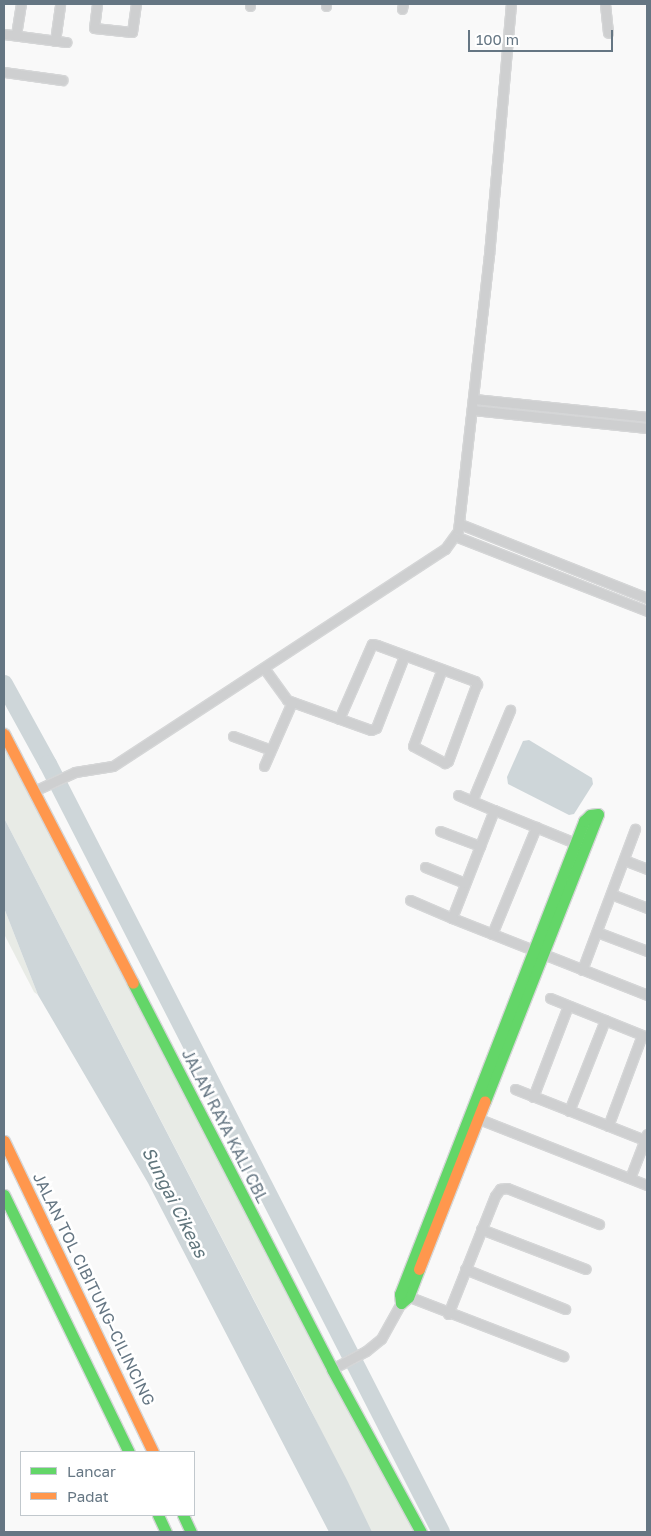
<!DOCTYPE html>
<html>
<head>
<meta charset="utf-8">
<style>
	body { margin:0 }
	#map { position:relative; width:651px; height:1536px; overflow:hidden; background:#f9f9f9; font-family:"Golos Text",sans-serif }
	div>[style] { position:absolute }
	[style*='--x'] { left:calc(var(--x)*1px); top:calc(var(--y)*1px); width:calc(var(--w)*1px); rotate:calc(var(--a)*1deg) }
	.green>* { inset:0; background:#e8ebe6 }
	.water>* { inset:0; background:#ced6d9 }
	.river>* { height:18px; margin:-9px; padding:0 9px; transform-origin:9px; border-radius:9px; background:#ced6d9 }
	.roads { filter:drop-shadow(1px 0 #d5d6d7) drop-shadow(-1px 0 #d5d6d7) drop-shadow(0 1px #d5d6d7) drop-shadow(0 -1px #d5d6d7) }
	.street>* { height:9px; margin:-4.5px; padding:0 4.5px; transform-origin:4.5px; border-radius:4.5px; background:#cecfd0 }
	.fast>* { height:11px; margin:-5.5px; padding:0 5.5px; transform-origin:5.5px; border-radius:5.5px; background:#63d668 }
	.slow>* { height:11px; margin:-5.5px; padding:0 5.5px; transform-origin:5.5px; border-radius:5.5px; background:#ff974d }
	span { translate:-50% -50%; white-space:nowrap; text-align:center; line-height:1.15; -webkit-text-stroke:5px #fff; paint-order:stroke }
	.street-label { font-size:16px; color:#657683 }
	.water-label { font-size:18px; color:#60757c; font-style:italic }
	.frame { position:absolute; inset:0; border:5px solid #657683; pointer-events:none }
	.legend { position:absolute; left:20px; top:1451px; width:175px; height:65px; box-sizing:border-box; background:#fff; border:1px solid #c1c8cd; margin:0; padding:6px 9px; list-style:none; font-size:15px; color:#657683 }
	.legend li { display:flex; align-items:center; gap:10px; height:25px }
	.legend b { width:25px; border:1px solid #c1c8cd }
	.scale { position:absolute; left:468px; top:30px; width:145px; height:22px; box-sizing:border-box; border:2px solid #657683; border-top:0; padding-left:6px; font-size:15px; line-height:18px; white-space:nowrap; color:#657683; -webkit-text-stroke:4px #fff; paint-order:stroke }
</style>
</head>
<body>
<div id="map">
	<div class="green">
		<i style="clip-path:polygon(4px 734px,421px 1532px,370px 1532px,307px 1402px,4px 818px)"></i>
		<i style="clip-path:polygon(4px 908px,38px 995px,34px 992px,4px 934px)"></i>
	</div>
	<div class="water">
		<i style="clip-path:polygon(529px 740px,592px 778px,593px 784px,574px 814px,569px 815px,508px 784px,507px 777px,523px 741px)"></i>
		<i style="clip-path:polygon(4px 818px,348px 1482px,372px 1532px,329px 1532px,148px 1183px,38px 995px,4px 908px)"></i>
	</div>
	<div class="river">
		<i style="--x:4;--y:684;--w:91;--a:61.2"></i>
		<i style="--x:48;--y:764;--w:863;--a:62.9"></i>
	</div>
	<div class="roads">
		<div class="street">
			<i style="--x:97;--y:4;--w:24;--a:97"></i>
			<i style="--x:94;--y:28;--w:38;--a:6"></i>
			<i style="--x:132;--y:32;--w:28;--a:-82"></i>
			<i style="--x:605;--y:4;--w:29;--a:84"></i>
			<i style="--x:250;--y:6;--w:2;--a:-90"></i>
			<i style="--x:326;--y:6;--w:2;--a:-90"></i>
			<i style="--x:402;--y:9;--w:5;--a:-79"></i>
			<i style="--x:4;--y:34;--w:63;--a:7.4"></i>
			<i style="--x:16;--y:35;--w:31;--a:-81"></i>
			<i style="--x:55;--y:41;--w:37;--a:-82"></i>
			<i style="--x:4;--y:72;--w:59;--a:7.9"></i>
			<i style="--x:474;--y:399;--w:174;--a:5.9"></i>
			<i style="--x:473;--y:410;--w:175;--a:5.9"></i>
			<i style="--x:460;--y:524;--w:201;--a:21.6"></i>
			<i style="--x:455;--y:536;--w:206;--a:21.3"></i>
			<i style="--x:264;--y:668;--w:39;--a:54"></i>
			<i style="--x:287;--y:700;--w:89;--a:19.7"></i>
			<i style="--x:371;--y:730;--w:5;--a:-22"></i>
			<i style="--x:376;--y:728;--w:77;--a:-68.7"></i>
			<i style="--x:339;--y:719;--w:82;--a:-66.3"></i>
			<i style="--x:372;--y:644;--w:5;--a:11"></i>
			<i style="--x:377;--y:645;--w:104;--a:20.2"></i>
			<i style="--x:475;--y:681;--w:4;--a:56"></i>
			<i style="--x:477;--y:684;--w:4;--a:117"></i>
			<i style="--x:475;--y:688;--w:78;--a:110.3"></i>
			<i style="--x:448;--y:761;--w:4;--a:146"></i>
			<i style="--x:445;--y:763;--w:36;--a:-152"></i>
			<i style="--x:413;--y:746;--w:82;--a:-69.4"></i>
			<i style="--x:233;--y:736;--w:40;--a:20.2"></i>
			<i style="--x:264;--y:766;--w:70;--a:-66.4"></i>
			<i style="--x:34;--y:791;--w:45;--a:-24.9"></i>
			<i style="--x:75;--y:772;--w:38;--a:-9"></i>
			<i style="--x:113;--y:766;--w:397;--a:-33.2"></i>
			<i style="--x:445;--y:549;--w:22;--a:-54"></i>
			<i style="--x:458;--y:531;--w:278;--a:-83.6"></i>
			<i style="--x:489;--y:255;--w:252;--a:-85"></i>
			<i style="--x:458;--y:795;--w:39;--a:23"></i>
			<i style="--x:472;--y:801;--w:99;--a:-67.3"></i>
			<i style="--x:440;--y:831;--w:43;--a:20.6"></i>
			<i style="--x:575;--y:843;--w:87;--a:-157.8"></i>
			<i style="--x:494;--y:810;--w:116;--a:111.3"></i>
			<i style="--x:452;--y:918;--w:210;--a:21.5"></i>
			<i style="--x:624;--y:860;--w:25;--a:21"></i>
			<i style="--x:425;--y:867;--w:43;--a:21.8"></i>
			<i style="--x:611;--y:894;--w:39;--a:21"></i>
			<i style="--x:410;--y:900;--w:46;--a:23.2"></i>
			<i style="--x:597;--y:932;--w:53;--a:20.8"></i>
			<i style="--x:492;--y:934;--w:116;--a:-67.6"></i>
			<i style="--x:582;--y:970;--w:151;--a:-69.4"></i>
			<i style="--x:550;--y:998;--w:105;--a:21.9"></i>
			<i style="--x:515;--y:1089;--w:142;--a:21.5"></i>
			<i style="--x:533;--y:1097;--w:97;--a:-69"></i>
			<i style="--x:569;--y:1111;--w:98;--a:-68.4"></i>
			<i style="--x:474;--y:1117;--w:186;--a:21.5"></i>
			<i style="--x:608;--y:1126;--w:97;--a:-69.5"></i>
			<i style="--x:630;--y:1178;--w:47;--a:-68.9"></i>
			<i style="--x:481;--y:1229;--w:112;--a:20.9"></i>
			<i style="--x:465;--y:1269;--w:108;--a:21.8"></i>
			<i style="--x:402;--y:1294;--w:173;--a:21.1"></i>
			<i style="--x:448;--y:1314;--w:127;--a:-68.3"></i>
			<i style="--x:495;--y:1196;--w:9;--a:-54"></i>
			<i style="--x:500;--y:1189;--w:7;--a:-8"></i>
			<i style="--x:507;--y:1188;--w:99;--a:21.4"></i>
			<i style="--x:332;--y:1369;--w:38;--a:-28"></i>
			<i style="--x:366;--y:1351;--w:19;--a:-39"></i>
			<i style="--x:381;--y:1339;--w:41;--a:-60.9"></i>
		</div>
		<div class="fast">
			<i style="--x:133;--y:983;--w:434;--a:62.7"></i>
			<i style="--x:332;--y:1369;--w:186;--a:61.4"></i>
			<i style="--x:485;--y:1101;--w:308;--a:-68.5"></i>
			<i style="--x:4;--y:1195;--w:286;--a:64.1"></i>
			<i style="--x:419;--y:1269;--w:30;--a:111"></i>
			<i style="--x:408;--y:1297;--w:9;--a:139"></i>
			<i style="--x:401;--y:1303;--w:9;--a:-96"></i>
			<i style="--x:400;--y:1294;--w:508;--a:-68.74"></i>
			<i style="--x:584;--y:821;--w:8;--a:-45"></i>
			<i style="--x:590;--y:815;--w:8;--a:-7"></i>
			<i style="--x:158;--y:1515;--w:19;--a:65"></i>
			<i style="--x:183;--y:1515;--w:19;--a:65"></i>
		</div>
		<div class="slow">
			<i style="--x:4;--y:734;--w:280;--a:62.6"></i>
			<i style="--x:4;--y:1141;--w:345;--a:64.4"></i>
			<i style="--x:419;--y:1269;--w:180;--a:-68.6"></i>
		</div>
	</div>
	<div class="street-label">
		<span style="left:225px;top:1126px;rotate:63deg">JALAN RAYA KALI CBL</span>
		<span style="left:94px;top:1289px;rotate:64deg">JALAN TOL CIBITUNG–CILINCING</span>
	</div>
	<div class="water-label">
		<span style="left:175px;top:1202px;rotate:63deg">Sungai Cikeas</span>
	</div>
	<div class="frame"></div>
	<ul class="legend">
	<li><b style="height:6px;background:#63d668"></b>Lancar</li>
	<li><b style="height:6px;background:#ff974d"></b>Padat</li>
	</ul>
	<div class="scale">100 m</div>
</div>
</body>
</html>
